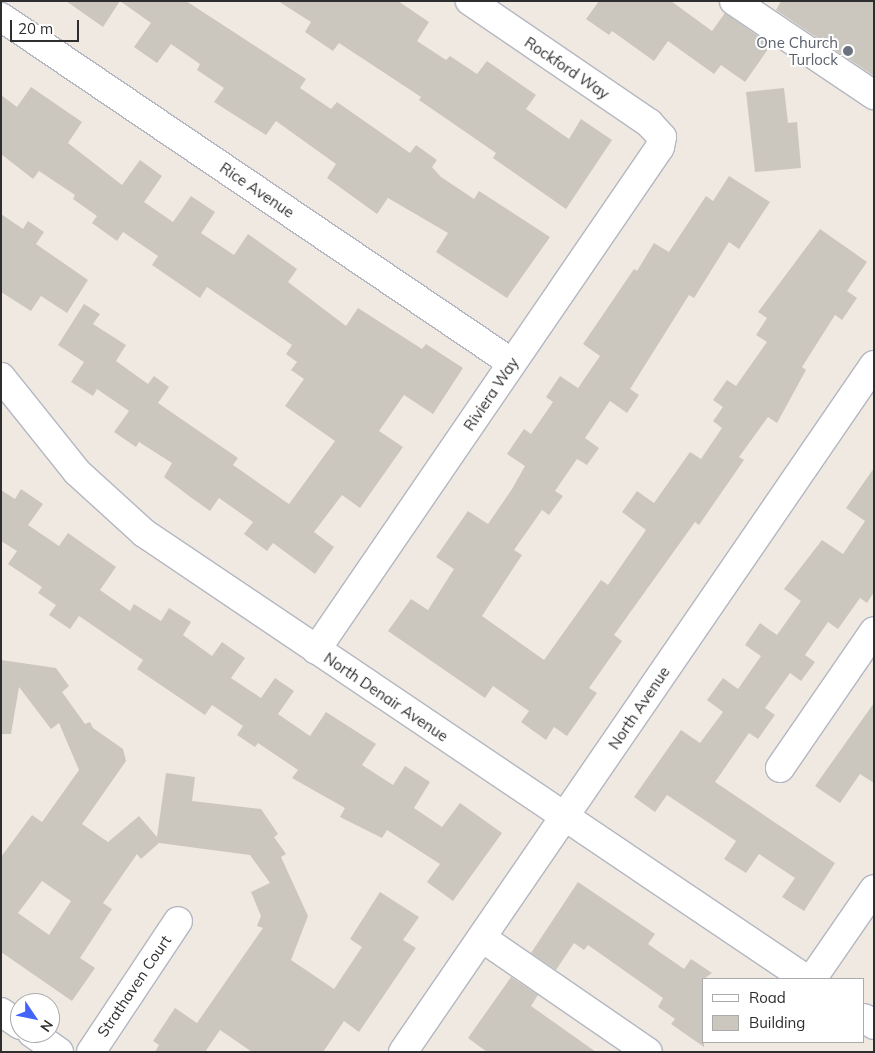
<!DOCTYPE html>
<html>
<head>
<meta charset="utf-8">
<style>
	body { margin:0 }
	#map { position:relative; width:875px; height:1053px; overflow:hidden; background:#efe9e1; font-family:Mulish,sans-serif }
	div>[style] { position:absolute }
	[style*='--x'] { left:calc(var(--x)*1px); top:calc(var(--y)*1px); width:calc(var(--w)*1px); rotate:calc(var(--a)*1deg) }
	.building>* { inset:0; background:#cbc7bf }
	.roads { filter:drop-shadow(1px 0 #b4b7c1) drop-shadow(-1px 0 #b4b7c1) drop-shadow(0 1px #b4b7c1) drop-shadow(0 -1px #b4b7c1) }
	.minor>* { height:28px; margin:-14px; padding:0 14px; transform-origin:14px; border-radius:14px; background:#fff }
	.dots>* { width:14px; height:14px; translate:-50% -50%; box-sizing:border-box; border:2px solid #fff; border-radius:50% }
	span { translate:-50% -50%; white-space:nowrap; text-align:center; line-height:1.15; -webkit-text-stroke:4px #fff; paint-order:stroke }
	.worship-label { font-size:15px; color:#5b616d }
	.right { translate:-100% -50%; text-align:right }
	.street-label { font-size:15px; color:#2e2e2e }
	.frame { position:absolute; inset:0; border:2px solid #2e2e2e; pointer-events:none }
	.legend { position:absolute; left:702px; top:978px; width:162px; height:65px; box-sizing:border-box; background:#fff; border:1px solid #ababab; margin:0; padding:6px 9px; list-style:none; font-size:15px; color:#2e2e2e }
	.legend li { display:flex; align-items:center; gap:10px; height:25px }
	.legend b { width:25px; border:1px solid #ababab }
	.north { position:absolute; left:10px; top:993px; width:50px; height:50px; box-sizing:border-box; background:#fff; border:1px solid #ababab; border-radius:50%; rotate:124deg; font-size:14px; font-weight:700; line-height:20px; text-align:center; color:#2e2e2e }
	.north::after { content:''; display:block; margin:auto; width:18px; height:22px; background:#4264fb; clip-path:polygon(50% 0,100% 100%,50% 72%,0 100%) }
	.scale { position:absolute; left:10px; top:20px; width:69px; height:22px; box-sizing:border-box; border:2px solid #2e2e2e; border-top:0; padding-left:6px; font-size:15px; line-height:18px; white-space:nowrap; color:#2e2e2e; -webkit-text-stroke:4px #fff; paint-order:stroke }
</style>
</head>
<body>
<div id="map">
	<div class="building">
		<i style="clip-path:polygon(66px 1px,186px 1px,306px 79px,300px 88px,331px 109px,337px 102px,410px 153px,416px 145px,437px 160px,432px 167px,441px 177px,474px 199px,479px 191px,550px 237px,507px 298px,436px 252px,448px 233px,388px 198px,377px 214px,327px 178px,336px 164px,276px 121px,266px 135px,214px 102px,224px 88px,197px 70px,200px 64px,171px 44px,157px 63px,134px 47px,151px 23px,120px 1px,103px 27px)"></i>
		<i style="clip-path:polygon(278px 1px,398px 1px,429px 22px,417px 41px,446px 60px,450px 56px,477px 74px,487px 61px,536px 95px,526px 109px,569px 139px,581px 119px,612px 140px,566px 209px,493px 158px,496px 153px,419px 100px,421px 97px,339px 43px,333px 51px,305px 32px,311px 22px)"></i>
		<i style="clip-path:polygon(599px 1px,671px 1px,712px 31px,725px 13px,771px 45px,745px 82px,721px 65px,714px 74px,668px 41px,654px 61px,612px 31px,609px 35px,586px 19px)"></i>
		<i style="clip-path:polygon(781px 1px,874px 1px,874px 76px,776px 10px)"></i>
		<i style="clip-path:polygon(31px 87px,82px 122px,68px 143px,122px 185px,140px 160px,162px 176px,144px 202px,173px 222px,191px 196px,215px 212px,201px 233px,234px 255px,248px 234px,297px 269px,288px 282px,346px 326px,358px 308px,422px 349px,426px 344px,463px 368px,433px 414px,404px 395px,379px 431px,403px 447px,360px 508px,342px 495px,314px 532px,334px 547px,315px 574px,273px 543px,267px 551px,244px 534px,253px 522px,219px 498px,210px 511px,189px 496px,164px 477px,172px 463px,139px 442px,136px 447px,114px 432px,129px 411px,97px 389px,93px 396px,71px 382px,84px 362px,58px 345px,84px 304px,100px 314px,93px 324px,126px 345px,116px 361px,148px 384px,154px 376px,169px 387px,158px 403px,238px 458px,233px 465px,289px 504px,335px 441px,285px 406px,304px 379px,291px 370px,297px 362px,286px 354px,292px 345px,207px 287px,200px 298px,152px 265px,158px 256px,123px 232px,117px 241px,92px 223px,97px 216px,73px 199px,75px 195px,39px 171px,33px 179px,1px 154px,1px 95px,17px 107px)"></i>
		<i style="clip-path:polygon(784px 88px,788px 123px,797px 122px,801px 168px,755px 172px,746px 92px)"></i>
		<i style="clip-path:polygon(729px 176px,770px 202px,739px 249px,729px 242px,694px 298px,689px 295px,630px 389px,639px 395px,627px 413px,610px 401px,585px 438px,599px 448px,587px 465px,577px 459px,555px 491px,563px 496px,549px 515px,542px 510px,514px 550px,522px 555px,482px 616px,544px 660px,601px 580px,608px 585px,646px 530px,622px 512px,637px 491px,654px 503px,690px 452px,701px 459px,722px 428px,713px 421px,723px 407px,713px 400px,727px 380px,736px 386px,767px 342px,756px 335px,767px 318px,758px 312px,820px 229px,867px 262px,847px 291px,857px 298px,842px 320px,835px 315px,802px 367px,806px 370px,777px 423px,768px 417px,739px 457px,744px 460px,699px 525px,695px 522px,614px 635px,622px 641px,589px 688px,597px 693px,567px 736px,554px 727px,546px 740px,521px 722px,529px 711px,493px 686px,485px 698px,388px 631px,411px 599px,428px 610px,454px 569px,436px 557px,468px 511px,488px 524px,512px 489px,525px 466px,507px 454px,524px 429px,531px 434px,553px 402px,546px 397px,560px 376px,578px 388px,600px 356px,583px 344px,634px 269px,637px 271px,654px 243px,669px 252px,706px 196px,713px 201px)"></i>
		<i style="clip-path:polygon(1px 214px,23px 229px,28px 221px,44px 232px,36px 244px,88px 280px,67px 313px,41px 296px,31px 311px,1px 292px)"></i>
		<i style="clip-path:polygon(874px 468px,874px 592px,867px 603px,860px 598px,838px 629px,828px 622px,805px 655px,815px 662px,801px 681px,790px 673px,765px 708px,775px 715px,758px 739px,749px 733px,715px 782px,835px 863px,804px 911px,782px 897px,795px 878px,759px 854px,746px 873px,724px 859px,736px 841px,667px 795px,655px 812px,634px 797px,681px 730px,700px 743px,723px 712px,707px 700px,723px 678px,738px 689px,761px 656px,745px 645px,760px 623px,777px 635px,801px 601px,784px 589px,822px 540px,843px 554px,865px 521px,846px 508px)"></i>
		<i style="clip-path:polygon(21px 489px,43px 504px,28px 525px,59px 546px,68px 533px,116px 567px,100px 590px,130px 611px,134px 604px,161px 621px,169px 608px,191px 622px,183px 635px,212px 656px,222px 642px,245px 658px,231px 678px,261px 698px,275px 678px,294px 691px,278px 714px,310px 736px,326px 712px,376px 744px,362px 765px,393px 785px,405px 766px,430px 782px,414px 808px,442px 827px,460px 803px,502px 833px,453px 901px,427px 882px,440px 864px,387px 830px,382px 838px,340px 817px,345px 808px,292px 778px,298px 770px,258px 743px,255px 747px,237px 735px,243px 726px,212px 705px,205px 715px,137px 669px,143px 660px,79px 616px,70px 629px,49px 615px,56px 605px,38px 593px,42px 587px,8px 564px,17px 551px,1px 541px,1px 490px,15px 499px)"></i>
		<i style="clip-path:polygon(evenodd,1px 660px,56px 668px,69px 686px,62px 692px,85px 724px,90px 722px,93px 728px,123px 749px,126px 761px,82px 824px,108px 842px,139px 816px,157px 837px,166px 773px,195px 777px,192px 801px,261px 809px,278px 834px,274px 837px,286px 854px,281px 857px,308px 916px,291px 960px,334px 989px,362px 947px,350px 939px,380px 892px,419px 917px,403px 940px,416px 948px,359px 1032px,344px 1021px,323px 1052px,252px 1052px,220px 1030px,205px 1052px,155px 1052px,159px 1045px,153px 1041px,175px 1008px,197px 1023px,263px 928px,257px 926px,261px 916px,251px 892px,270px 883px,250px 855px,159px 843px,141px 859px,137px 854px,103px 903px,112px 909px,80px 958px,95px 968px,72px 1001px,1px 952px,1px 857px,32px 815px,42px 822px,79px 770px,59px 723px,51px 729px,19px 687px,11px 734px,1px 734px,1px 660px,42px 881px,71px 901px,49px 935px,18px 913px,42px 881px)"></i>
		<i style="clip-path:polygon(874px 703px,874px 783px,860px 774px,840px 803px,815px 786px)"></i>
		<i style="clip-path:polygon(578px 882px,655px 934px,648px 944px,684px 969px,691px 959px,712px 973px,704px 979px,704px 1047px,671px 1024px,675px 1019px,658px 1007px,663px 998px,588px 945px,584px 950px,574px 943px,556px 970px,531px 953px)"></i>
		<i style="clip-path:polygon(511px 977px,538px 995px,531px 1006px,596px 1052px,487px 1052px,468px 1038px)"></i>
	</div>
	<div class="roads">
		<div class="minor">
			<i style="--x:734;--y:1;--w:169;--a:33.9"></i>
			<i style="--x:1;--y:17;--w:617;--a:34.1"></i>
			<i style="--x:1;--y:377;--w:122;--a:51.3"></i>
			<i style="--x:77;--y:472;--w:91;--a:42.3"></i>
			<i style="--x:144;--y:533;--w:798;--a:33.97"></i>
			<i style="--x:316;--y:650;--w:609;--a:-55.63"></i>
			<i style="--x:660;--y:147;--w:10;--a:-79"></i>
			<i style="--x:662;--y:137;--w:19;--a:-133"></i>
			<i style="--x:649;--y:123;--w:217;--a:-145.7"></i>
			<i style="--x:780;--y:768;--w:166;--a:-55.5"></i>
			<i style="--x:482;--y:938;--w:201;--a:34.5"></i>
			<i style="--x:812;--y:979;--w:109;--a:-55.4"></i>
			<i style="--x:1;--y:1012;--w:23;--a:34"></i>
			<i style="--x:864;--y:1018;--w:12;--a:35"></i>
			<i style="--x:32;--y:1033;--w:33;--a:35"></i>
			<i style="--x:91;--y:1052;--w:157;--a:-56.4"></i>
			<i style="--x:403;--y:1052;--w:833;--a:-55.57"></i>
		</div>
	</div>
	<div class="dots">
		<i style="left:848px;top:51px;background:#6b7280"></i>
	</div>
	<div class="worship-label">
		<span class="right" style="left:838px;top:51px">One Church<br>Turlock</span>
	</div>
	<div class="street-label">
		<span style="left:567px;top:68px;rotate:34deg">Rockford Way</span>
		<span style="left:257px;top:190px;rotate:34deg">Rice Avenue</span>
		<span style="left:491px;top:394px;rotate:-56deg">Riviera Way</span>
		<span style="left:386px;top:697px;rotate:34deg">North Denair Avenue</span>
		<span style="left:639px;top:708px;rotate:-56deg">North Avenue</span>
		<span style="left:134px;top:986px;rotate:-56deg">Strathaven Court</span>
	</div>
	<div class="frame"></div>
	<ul class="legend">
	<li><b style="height:6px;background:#fff"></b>Road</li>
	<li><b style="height:14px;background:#cbc7bf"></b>Building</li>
	</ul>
	<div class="north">N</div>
	<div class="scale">20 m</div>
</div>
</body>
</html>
